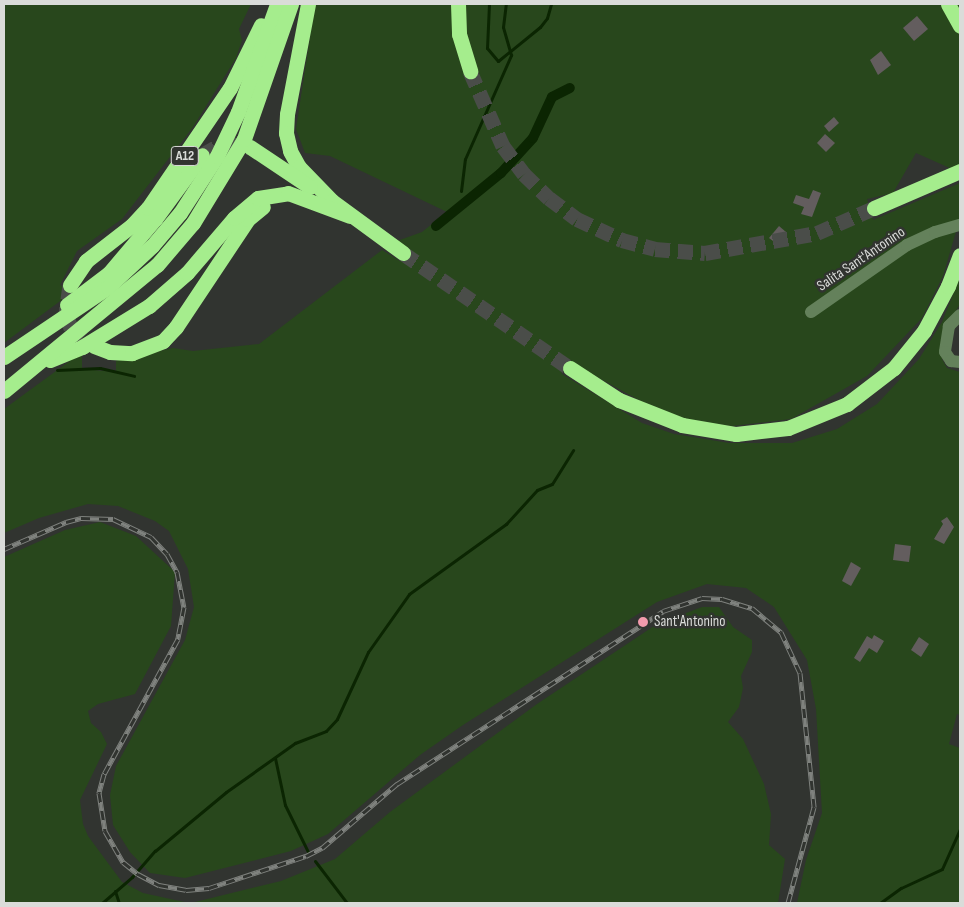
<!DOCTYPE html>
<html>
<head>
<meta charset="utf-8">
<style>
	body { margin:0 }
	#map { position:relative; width:964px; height:907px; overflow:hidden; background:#313430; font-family:"Sofia Sans Condensed",sans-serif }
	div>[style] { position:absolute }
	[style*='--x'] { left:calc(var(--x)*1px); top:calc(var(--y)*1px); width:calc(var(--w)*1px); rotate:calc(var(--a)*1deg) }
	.green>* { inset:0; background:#28471c }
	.stream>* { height:3px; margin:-1.5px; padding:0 1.5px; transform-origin:1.5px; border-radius:1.5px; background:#0b2502 }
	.canal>* { height:10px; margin:-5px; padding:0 5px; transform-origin:5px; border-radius:5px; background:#0b2502 }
	.building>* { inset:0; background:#635d5e }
	.highway-tunnel>* { height:15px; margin-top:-7.5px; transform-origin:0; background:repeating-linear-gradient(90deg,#4a4d49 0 15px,transparent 0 23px) }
	.minor>* { height:12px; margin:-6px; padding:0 6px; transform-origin:6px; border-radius:6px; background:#64815b }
	.highway>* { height:15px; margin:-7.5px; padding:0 7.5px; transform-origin:7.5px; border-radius:7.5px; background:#a5ed8d }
	.rail>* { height:5px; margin-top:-2.5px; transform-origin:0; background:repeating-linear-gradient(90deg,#313430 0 9px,#7f827e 0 18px); box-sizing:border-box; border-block:1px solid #7f827e }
	.dots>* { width:14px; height:14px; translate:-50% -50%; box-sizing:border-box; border:2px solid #313430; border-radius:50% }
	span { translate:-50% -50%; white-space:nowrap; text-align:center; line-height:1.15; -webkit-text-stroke:5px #313430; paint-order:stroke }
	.shield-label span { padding:1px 4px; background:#313430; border:1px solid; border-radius:4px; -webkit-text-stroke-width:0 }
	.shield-label { font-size:14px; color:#dadcd9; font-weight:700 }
	.street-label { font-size:15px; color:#dadcd9 }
	.poi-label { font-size:15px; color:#dadcd9 }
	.left { translate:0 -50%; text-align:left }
	.frame { position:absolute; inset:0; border:5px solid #dadcd9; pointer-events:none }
</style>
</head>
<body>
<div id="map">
	<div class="green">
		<i style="clip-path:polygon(4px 4px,251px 4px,239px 29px,242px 40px,236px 58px,193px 127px,122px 219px,77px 251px,60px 285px,75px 290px,4px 343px)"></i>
		<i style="clip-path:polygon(315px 4px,960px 4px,960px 166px,952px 169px,916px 153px,893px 193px,867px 199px,873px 220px,960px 183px,960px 218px,943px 276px,922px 318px,867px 376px,791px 419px,732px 426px,691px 421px,650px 406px,575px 365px,568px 358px,559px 366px,562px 374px,642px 423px,674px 434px,729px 443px,792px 443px,837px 429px,877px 404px,919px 359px,942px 322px,960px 277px,960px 304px,944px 330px,942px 359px,947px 368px,960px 372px,960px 715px,957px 714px,949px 744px,960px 748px,960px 903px,797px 903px,806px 860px,822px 813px,816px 709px,807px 660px,774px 607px,746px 588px,707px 584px,657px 602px,463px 725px,420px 755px,328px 834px,291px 851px,185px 878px,150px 873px,130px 852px,113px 825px,110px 795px,116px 766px,185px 640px,194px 607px,188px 569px,169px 531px,155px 521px,118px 506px,88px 504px,39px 518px,4px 533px,4px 409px,82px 352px,82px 369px,116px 372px,116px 361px,173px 348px,193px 351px,259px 344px,382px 250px,400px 261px,408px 249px,397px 241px,422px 232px,447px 212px,330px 156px,305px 153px,296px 129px)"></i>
		<i style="clip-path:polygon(100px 522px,136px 536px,175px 572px,171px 626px,135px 694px,98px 704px,88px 711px,91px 723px,101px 732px,107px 744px,80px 800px,83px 824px,88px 836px,122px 882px,143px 893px,189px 903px,4px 903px,4px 557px,65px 530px)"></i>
		<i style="clip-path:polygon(702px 607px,719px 607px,733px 627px,752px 640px,752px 652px,741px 676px,743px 688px,739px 707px,728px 722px,743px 739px,764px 784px,771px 814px,769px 845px,785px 859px,778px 903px,191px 903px,281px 881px,335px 859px,390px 812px,537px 704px,657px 624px)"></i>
	</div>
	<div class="stream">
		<i style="--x:489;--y:4;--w:44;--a:92.6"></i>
		<i style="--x:487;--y:48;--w:17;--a:50"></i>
		<i style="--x:498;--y:61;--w:54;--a:-39"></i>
		<i style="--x:540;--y:27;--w:11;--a:-52"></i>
		<i style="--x:547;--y:18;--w:15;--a:-74"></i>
		<i style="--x:461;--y:191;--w:32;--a:-83"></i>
		<i style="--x:465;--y:159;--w:114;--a:-66.1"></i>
		<i style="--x:511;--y:55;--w:29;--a:-106"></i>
		<i style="--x:503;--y:27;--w:23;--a:-83"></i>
		<i style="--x:57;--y:370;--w:43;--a:-2.7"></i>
		<i style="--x:100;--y:368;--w:35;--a:13"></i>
		<i style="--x:275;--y:758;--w:48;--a:78"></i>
		<i style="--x:285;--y:805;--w:52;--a:63.9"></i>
		<i style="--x:315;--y:861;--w:53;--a:52.7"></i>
		<i style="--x:115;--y:891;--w:13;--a:72"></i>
		<i style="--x:102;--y:903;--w:40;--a:-41"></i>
		<i style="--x:132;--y:877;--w:35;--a:-49"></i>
		<i style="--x:155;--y:851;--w:92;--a:-39.7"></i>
		<i style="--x:226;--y:792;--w:85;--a:-35.4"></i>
		<i style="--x:295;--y:743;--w:33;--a:-21"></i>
		<i style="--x:326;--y:731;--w:16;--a:-47"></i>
		<i style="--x:337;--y:719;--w:74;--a:-65.2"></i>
		<i style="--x:368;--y:652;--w:71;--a:-54.7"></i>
		<i style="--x:409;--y:594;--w:120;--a:-35.8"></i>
		<i style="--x:506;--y:524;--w:46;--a:-47.6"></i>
		<i style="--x:537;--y:490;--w:16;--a:-22"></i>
		<i style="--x:552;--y:484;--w:40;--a:-58"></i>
		<i style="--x:880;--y:903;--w:26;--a:-36"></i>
		<i style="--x:901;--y:888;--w:45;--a:-24.9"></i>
		<i style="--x:942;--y:869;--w:44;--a:-65.8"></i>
	</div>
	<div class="canal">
		<i style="--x:436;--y:226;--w:84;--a:-39.2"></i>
		<i style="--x:501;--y:173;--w:47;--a:-47.6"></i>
		<i style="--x:533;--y:138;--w:45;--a:-65.1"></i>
		<i style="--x:552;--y:97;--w:20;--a:-27"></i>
	</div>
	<div class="building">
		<i style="clip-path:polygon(917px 16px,928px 29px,914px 41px,903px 28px)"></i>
		<i style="clip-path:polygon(881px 51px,891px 65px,878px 75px,870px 60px)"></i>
		<i style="clip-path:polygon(834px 117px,839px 123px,829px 132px,824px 126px)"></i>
		<i style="clip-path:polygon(825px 134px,835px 143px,826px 152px,817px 143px)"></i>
		<i style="clip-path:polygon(813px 190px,821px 193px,812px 217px,801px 214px,804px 207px,793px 203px,796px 195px,809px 199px)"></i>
		<i style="clip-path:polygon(779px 226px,786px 232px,777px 244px,769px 238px)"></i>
		<i style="clip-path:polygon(947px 517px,954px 527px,944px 544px,934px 539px,943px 524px,941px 521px)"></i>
		<i style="clip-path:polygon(895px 544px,911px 546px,909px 562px,893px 560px)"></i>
		<i style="clip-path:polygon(851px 562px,861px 568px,851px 586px,842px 581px)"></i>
		<i style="clip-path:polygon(874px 635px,884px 641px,877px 653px,869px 648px,860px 662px,854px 658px,867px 636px,872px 639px)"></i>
		<i style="clip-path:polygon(919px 637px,929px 644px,921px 657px,911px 650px)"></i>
	</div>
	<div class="highway-tunnel">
		<i style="--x:470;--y:71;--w:82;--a:66.3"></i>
		<i style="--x:503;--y:146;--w:35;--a:53"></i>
		<i style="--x:524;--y:174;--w:35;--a:44"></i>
		<i style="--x:549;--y:198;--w:35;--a:37"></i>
		<i style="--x:577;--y:219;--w:50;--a:25"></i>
		<i style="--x:622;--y:240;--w:34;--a:15"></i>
		<i style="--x:655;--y:249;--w:50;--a:4.6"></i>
		<i style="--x:705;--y:253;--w:114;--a:-10.1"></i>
		<i style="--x:817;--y:233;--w:62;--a:-23.7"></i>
		<i style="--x:202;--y:155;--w:25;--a:-29"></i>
		<i style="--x:224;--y:143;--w:26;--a:9"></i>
		<i style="--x:403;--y:253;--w:203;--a:34.6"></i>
		<i style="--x:70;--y:285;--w:29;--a:98"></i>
		<i style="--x:66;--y:314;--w:15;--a:70"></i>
		<i style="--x:71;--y:328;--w:19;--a:43"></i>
	</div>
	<div class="minor">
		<i style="--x:811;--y:312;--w:117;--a:-34.9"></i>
		<i style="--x:907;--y:245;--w:31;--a:-25"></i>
		<i style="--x:935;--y:232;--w:26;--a:-16"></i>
		<i style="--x:960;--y:315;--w:16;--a:135"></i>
		<i style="--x:949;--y:326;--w:26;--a:99"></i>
		<i style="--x:945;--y:352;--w:11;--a:56"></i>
		<i style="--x:951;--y:361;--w:9;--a:6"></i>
	</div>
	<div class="highway">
		<i style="--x:308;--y:4;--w:112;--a:100.8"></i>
		<i style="--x:287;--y:114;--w:19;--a:93"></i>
		<i style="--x:286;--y:133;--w:18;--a:77"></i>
		<i style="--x:290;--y:151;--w:18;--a:61"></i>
		<i style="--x:299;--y:167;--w:47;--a:45.9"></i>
		<i style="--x:332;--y:201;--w:88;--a:36.2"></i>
		<i style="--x:458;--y:4;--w:30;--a:88"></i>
		<i style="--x:459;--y:34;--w:39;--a:73"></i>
		<i style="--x:948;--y:4;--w:25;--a:61"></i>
		<i style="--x:250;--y:147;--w:72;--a:33.7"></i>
		<i style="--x:874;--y:208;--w:94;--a:-23.3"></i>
		<i style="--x:70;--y:285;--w:29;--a:-56"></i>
		<i style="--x:86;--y:261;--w:58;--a:-38"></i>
		<i style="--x:132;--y:225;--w:23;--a:-47"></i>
		<i style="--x:148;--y:208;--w:145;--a:-55.7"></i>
		<i style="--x:230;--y:88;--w:70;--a:-63.8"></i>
		<i style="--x:67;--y:305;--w:53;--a:-37.3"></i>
		<i style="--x:109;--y:273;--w:71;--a:-49.6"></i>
		<i style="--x:155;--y:219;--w:79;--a:-53.7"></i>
		<i style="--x:94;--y:346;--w:17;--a:21"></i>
		<i style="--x:110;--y:352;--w:22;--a:3"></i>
		<i style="--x:132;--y:353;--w:33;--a:-21"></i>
		<i style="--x:163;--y:341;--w:19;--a:-47"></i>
		<i style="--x:176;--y:327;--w:130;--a:-56.3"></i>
		<i style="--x:248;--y:219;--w:19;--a:-39"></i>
		<i style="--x:4;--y:357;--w:125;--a:-33.9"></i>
		<i style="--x:108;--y:287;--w:60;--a:-43"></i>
		<i style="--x:152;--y:246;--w:43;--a:-49.7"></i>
		<i style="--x:180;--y:213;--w:68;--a:-57"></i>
		<i style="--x:217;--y:156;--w:49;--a:-64.5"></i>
		<i style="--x:238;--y:112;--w:115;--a:-70.1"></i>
		<i style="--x:50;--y:360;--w:35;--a:-22"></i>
		<i style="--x:82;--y:347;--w:79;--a:-31.5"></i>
		<i style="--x:149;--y:306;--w:50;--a:-41"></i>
		<i style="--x:187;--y:273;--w:72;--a:-49.5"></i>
		<i style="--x:234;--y:218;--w:31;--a:-40"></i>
		<i style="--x:258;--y:198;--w:30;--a:-9"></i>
		<i style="--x:288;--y:193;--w:66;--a:20.4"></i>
		<i style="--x:570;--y:368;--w:59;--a:33.1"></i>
		<i style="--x:619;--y:400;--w:68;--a:21.6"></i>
		<i style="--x:682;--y:425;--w:55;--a:9.5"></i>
		<i style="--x:736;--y:434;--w:52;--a:-6.6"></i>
		<i style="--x:788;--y:428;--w:64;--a:-22.1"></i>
		<i style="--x:847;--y:404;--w:59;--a:-37.5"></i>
		<i style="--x:894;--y:368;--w:48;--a:-51"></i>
		<i style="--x:924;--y:331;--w:51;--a:-61.9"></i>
		<i style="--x:948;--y:286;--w:33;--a:-69"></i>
		<i style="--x:4;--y:391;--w:198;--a:-39.5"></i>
		<i style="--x:157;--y:265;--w:55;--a:-49.4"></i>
		<i style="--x:193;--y:223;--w:98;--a:-58.7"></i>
		<i style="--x:244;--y:139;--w:143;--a:-70.8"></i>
	</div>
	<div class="rail">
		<i style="--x:4;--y:549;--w:68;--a:-23.5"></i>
		<i style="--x:66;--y:522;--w:16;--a:-15"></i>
		<i style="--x:81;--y:518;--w:32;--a:2"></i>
		<i style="--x:113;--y:519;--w:42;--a:25.3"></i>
		<i style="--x:151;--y:537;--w:23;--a:47"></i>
		<i style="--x:167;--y:554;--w:21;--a:61"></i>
		<i style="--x:177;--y:572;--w:36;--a:79"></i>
		<i style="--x:184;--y:607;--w:33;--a:101"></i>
		<i style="--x:178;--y:639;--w:154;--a:118.7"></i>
		<i style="--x:104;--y:774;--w:20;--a:105"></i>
		<i style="--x:99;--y:793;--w:38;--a:81"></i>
		<i style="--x:105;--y:831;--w:36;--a:60"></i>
		<i style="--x:123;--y:862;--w:19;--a:39"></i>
		<i style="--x:138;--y:874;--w:24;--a:28"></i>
		<i style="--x:159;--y:885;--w:27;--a:10"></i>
		<i style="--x:186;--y:890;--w:23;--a:-5"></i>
		<i style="--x:209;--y:888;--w:102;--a:-18.3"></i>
		<i style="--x:306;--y:856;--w:18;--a:-27"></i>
		<i style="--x:322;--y:848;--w:99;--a:-40.5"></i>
		<i style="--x:397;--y:784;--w:317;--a:-33"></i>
		<i style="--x:663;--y:611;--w:41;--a:-18.4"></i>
		<i style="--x:702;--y:598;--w:20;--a:3"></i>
		<i style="--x:722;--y:599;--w:31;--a:17"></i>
		<i style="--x:752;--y:608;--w:38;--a:40"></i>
		<i style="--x:781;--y:632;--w:45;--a:65.1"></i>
		<i style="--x:800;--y:673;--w:135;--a:84"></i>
		<i style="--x:814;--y:807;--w:99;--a:105.2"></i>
	</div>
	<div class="dots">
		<i style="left:643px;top:622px;background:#f29aad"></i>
	</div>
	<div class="shield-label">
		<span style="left:185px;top:156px">A12</span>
	</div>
	<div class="street-label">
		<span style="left:861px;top:259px;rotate:-34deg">Salita Sant'Antonino</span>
	</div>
	<div class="poi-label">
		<span class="left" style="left:654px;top:622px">Sant'Antonino</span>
	</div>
	<div class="frame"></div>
</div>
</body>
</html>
